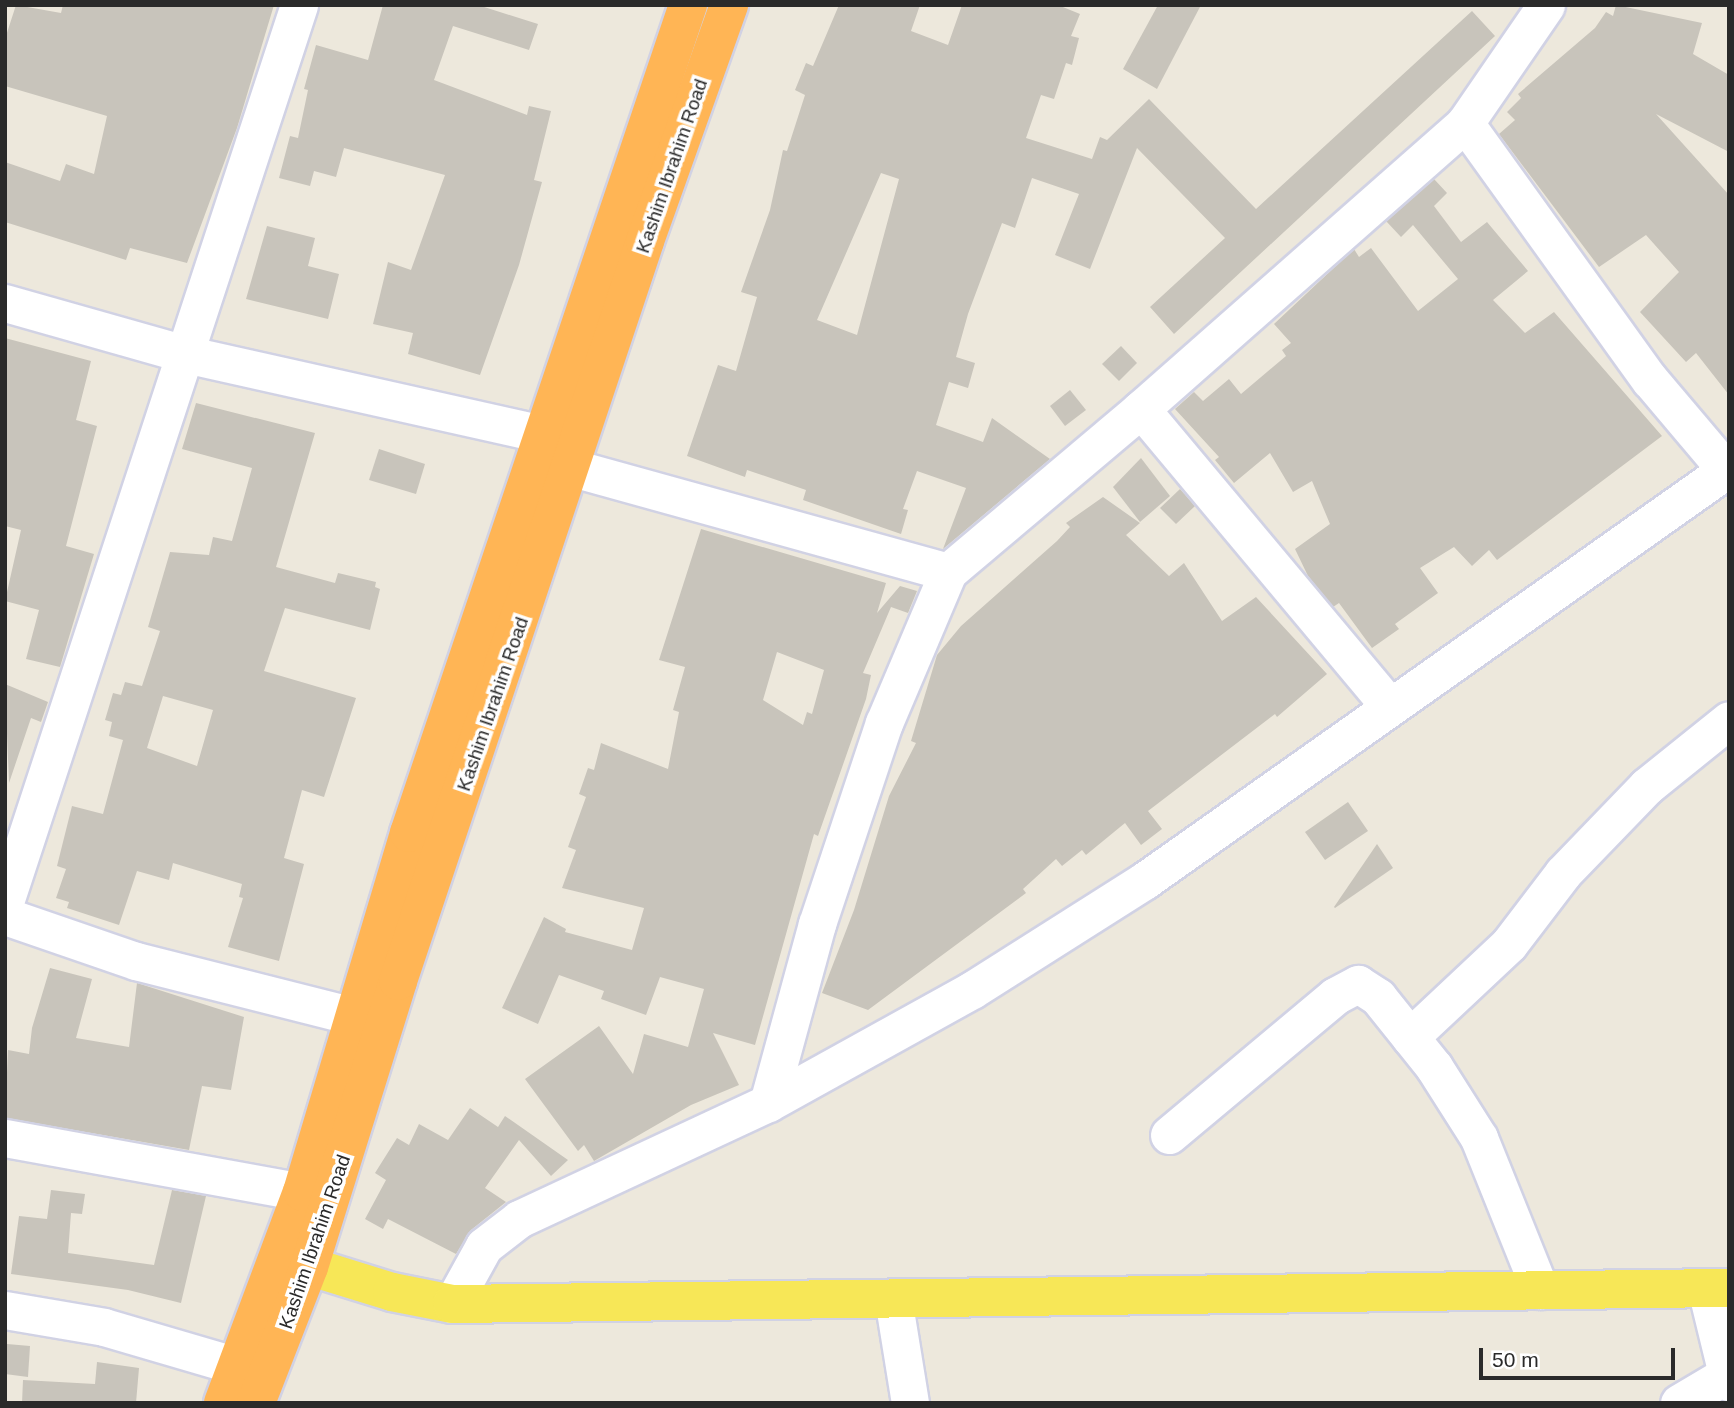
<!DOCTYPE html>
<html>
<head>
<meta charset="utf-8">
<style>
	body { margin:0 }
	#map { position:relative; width:1734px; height:1408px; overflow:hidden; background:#ede8dc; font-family:Helvetica,sans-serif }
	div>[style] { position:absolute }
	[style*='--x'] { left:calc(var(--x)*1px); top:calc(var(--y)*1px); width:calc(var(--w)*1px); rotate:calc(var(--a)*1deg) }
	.building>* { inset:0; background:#c8c4bb }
	.roads { filter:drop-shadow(2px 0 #d1d2e4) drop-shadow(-2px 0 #d1d2e4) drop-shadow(0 2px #d1d2e4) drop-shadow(0 -2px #d1d2e4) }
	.minor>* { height:37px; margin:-18.5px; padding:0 18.5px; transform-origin:18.5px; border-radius:18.5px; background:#fff }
	.major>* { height:38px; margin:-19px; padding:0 19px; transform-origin:19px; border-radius:19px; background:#f7e757 }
	.highway>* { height:38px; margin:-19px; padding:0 19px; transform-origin:19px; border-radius:19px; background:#ffb555 }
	span { translate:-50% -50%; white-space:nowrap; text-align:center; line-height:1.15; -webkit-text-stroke:7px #fff; paint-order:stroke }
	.street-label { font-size:19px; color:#2a2a2a }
	.frame { position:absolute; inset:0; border:7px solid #2a2a2a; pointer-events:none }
	.scale { position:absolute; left:1479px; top:1348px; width:196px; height:32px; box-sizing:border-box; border:4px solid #2a2a2a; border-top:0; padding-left:9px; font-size:21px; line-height:24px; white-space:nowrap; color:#2a2a2a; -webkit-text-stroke:5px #fff; paint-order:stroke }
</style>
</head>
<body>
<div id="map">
	<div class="building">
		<i style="clip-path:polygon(16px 5px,61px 13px,63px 5px,274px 5px,237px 128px,187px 263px,130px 248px,126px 260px,5px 222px,5px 162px,60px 181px,66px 164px,94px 174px,107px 116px,5px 86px,5px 39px)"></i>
		<i style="clip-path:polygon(383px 5px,478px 5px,538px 24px,529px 50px,453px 26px,434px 80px,527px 115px,529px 106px,551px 111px,534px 180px,542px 182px,519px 265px,480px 375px,408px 354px,413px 333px,373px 324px,388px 262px,411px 270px,445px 175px,344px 148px,336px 177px,314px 171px,310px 186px,279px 178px,290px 136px,298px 138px,308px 90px,304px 89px,316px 45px,368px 60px)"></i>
		<i style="clip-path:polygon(evenodd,839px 5px,920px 5px,911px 31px,948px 45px,962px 5px,1058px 5px,1080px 14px,1071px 36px,1079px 38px,1072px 65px,1066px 63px,1054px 99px,1041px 95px,1026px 138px,1092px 159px,1100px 137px,1107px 140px,1149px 99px,1256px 209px,1472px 11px,1495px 36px,1174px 334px,1150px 307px,1225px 238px,1137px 148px,1090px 269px,1055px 255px,1079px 194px,1032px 178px,1015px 228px,1002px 223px,968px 314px,956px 357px,975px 363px,968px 388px,949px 382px,936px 425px,983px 442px,992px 418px,1050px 459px,943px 549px,966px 488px,917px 471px,903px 509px,908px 510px,901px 534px,803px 500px,806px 490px,747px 470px,745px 477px,687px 456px,718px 365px,736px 371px,757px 297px,741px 292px,770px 210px,783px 150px,787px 151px,805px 95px,795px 90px,806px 63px,813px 66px,839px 5px,881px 173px,899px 179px,857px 335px,817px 320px,881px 173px)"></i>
		<i style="clip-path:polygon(1158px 5px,1201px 5px,1157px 89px,1123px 69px)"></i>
		<i style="clip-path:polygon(1616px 5px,1702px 23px,1693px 54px,1729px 75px,1729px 152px,1656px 114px,1729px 195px,1729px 395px,1696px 353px,1686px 362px,1640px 312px,1679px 272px,1646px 235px,1599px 267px,1499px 134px,1515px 120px,1507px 112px,1521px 98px,1518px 94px,1595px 28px,1606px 12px,1613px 16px)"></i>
		<i style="clip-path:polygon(1434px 179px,1447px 193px,1434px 206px,1461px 242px,1487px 222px,1528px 271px,1493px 300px,1525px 333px,1554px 312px,1662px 436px,1497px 560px,1489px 550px,1472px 566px,1454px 547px,1420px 568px,1438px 593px,1395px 624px,1399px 629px,1372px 648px,1339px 603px,1333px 607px,1308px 576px,1295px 549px,1330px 524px,1312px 481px,1293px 492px,1270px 453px,1234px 483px,1215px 460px,1219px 457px,1175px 409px,1194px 392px,1203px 401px,1229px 379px,1241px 394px,1286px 356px,1282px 350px,1291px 343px,1274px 324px,1354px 249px,1359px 257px,1371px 248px,1418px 311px,1458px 279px,1413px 225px,1401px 237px,1386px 221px)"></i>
		<i style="clip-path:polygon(267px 226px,315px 238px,308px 266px,339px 274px,328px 319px,246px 299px)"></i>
		<i style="clip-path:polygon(5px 338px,91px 361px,76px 420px,97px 426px,66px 546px,94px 554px,60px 667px,26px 659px,39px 610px,5px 601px,21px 530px,5px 526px)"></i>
		<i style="clip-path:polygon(1121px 346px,1137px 363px,1119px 381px,1102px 364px)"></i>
		<i style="clip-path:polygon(1070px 390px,1086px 410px,1065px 426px,1050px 406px)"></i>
		<i style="clip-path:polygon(evenodd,196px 403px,315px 433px,276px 567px,335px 583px,338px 573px,376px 582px,375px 587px,380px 589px,370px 630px,285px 608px,264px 671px,356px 698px,324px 797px,302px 790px,284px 858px,304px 864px,279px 961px,228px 947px,243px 898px,239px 897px,242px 884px,173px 863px,169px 880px,137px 871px,119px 925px,67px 908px,69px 902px,56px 898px,66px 869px,57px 866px,72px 806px,103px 814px,123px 740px,109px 736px,112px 722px,105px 720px,113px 693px,121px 695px,125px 682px,142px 686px,160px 631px,148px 627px,170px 552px,209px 555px,213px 537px,232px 541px,252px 468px,182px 449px,196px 403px,163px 696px,213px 710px,197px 766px,147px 748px,163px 696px)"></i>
		<i style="clip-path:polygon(379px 449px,425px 464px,416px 494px,369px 480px)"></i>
		<i style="clip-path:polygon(1141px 458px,1170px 496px,1140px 522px,1113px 487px)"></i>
		<i style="clip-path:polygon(1180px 489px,1195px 506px,1176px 524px,1160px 508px)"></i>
		<i style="clip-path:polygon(1103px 497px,1140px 523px,1126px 535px,1169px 576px,1184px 563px,1222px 621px,1256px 597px,1327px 674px,1277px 717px,1275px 714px,1148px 811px,1162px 829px,1141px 845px,1125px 823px,1086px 855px,1082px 850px,1062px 866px,1056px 859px,1023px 889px,1026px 893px,868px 1010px,822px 993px,854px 910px,889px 796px,916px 743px,911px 741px,937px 655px,961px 626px,1057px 541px,1070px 527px,1066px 523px)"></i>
		<i style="clip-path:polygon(evenodd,701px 529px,886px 583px,877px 613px,900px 586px,917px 591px,908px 613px,891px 607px,863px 673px,871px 675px,866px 699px,818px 836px,814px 834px,755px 1045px,713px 1033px,739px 1085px,691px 1105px,594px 1161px,584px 1145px,578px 1151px,525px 1079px,599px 1026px,633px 1074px,644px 1034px,688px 1047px,704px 989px,660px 977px,646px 1015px,601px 999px,604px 991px,559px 975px,538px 1024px,502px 1008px,544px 917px,566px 929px,565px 932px,632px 950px,644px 908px,562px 888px,576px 850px,568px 847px,586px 797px,579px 794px,588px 768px,594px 770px,601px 743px,668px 769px,679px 712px,673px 710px,685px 667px,659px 660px,701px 529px,777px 652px,824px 670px,812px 714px,807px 712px,803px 725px,763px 700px,777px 652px)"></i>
		<i style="clip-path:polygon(5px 684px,48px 702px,41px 722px,31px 718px,9px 783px)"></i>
		<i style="clip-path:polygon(1348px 802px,1368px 831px,1325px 860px,1305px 832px)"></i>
		<i style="clip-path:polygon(1377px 844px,1393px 868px,1335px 908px,1334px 907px)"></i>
		<i style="clip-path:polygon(50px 968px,92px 979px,76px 1038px,129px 1047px,137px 983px,244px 1017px,231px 1090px,202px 1086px,189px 1150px,5px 1118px,8px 1050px,29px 1054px,32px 1028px)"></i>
		<i style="clip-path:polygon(470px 1108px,498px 1127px,505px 1116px,568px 1160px,551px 1176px,519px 1140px,485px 1188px,506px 1202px,471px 1230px,456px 1254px,388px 1219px,383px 1229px,365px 1219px,386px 1180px,375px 1173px,397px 1138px,409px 1145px,419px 1124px,448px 1140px)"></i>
		<i style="clip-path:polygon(51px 1190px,85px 1194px,82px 1214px,71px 1213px,68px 1253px,154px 1265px,172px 1190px,206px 1196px,181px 1303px,128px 1290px,11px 1274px,19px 1216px,47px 1219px)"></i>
		<i style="clip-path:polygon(7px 1344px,30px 1346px,28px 1377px,5px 1374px)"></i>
		<i style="clip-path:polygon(97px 1362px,139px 1368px,136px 1403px,22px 1403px,23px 1380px,95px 1384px)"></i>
	</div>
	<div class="roads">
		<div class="minor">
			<i style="--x:1465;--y:123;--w:317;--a:54.3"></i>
			<i style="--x:1650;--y:380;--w:118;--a:49.8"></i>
			<i style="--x:5;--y:303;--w:187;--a:15.8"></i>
			<i style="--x:185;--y:354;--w:370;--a:12.6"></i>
			<i style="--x:1141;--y:409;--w:387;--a:50.1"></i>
			<i style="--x:573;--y:468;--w:389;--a:15.5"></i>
			<i style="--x:5;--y:902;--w:944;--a:-71.85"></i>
			<i style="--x:5;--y:916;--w:139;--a:19"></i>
			<i style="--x:136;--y:961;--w:225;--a:14.2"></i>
			<i style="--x:1410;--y:1037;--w:136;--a:-43.2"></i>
			<i style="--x:1509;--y:944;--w:89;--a:-52.7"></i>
			<i style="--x:1563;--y:873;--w:121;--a:-46"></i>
			<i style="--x:1647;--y:786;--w:105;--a:-38.8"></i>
			<i style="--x:768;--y:1103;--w:186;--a:-74.7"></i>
			<i style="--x:817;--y:924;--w:212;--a:-71.6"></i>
			<i style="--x:884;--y:723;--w:164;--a:-67"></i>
			<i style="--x:948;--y:572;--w:253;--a:-40.2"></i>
			<i style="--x:1141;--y:409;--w:432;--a:-41.4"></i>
			<i style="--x:1465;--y:123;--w:143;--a:-55.5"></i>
			<i style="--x:1169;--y:1135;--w:217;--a:-39.9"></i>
			<i style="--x:1335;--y:996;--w:26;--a:-28"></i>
			<i style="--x:1358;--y:984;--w:24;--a:33"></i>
			<i style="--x:1378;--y:997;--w:90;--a:51.3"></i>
			<i style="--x:1434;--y:1067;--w:84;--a:57.6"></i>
			<i style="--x:1479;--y:1138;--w:164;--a:68.1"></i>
			<i style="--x:5;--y:1138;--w:302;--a:10.3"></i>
			<i style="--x:1706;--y:1288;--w:97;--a:76.3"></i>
			<i style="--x:893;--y:1298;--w:106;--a:80.8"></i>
			<i style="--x:452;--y:1304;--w:66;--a:-61.1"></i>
			<i style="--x:484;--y:1246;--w:44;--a:-37.6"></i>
			<i style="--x:519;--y:1219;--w:275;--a:-25"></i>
			<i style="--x:768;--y:1103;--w:233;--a:-29"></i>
			<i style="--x:972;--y:990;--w:204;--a:-32.4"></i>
			<i style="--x:1144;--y:881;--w:716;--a:-35.22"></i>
			<i style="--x:5;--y:1310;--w:100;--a:9.7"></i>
			<i style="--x:104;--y:1327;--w:168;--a:16.3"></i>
			<i style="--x:1679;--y:1403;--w:55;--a:-30.8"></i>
		</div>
		<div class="major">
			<i style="--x:279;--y:1257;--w:118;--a:17.2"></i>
			<i style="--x:392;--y:1292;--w:61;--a:11.3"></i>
			<i style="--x:452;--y:1304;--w:1277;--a:-0.72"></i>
		</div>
		<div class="highway">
			<i style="--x:223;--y:1403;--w:225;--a:-69.5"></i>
			<i style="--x:302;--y:1192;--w:375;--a:-73.4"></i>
			<i style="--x:409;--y:833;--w:874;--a:-71.38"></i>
			<i style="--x:256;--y:1403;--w:146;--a:-68.7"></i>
			<i style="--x:309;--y:1267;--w:300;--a:-72.7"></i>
			<i style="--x:398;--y:981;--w:780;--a:-71.54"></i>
			<i style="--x:645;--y:241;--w:251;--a:-70.4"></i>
		</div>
	</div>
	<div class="street-label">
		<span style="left:672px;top:166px;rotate:-71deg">Kashim Ibrahim Road</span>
		<span style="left:493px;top:704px;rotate:-71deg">Kashim Ibrahim Road</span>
		<span style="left:315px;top:1242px;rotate:-71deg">Kashim Ibrahim Road</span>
	</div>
	<div class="frame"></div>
	<div class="scale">50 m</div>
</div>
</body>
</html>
